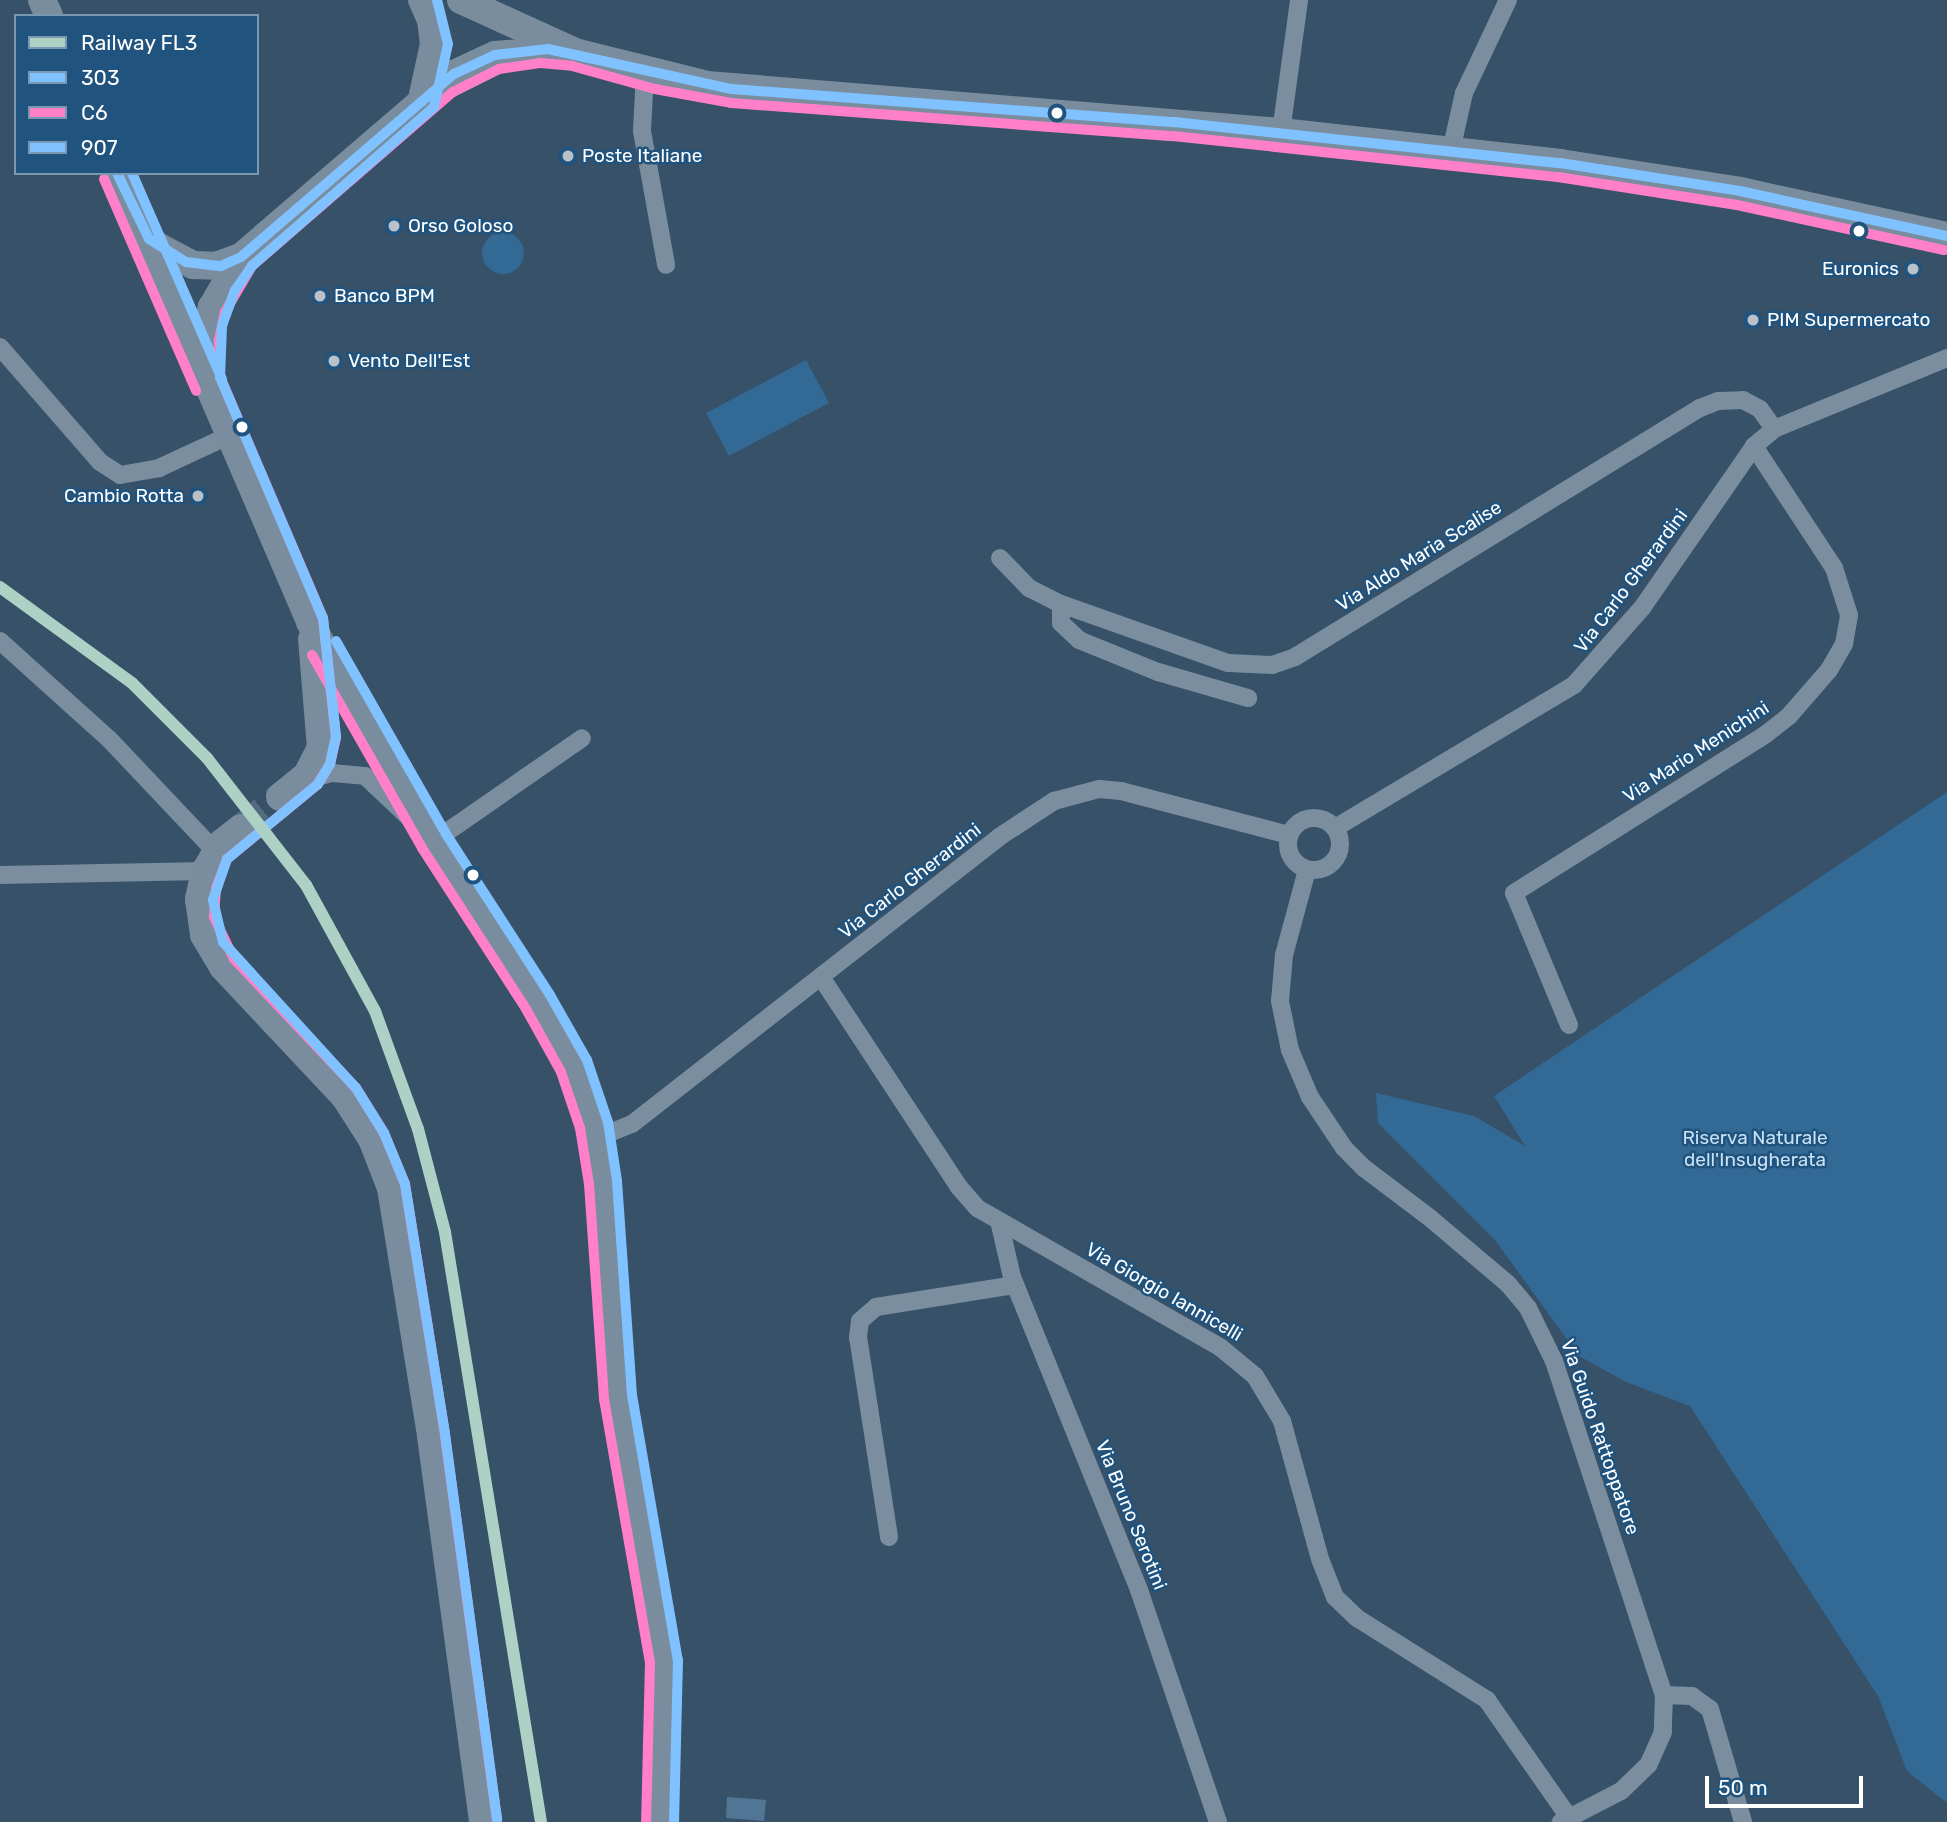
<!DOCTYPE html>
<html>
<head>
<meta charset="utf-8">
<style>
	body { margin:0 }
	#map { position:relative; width:1947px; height:1822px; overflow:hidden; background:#365168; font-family:Rubik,sans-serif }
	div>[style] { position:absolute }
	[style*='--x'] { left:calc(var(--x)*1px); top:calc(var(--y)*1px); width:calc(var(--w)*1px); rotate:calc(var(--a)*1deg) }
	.green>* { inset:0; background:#336995 }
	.round { border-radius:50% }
	.water>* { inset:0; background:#517695 }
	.primary-tunnel>* { height:28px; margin-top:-14px; transform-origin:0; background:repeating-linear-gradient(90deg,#546b7f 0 28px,transparent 0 42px) }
	.minor>* { height:18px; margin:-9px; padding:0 9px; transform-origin:9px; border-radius:9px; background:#7b8e9f }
	.minor>.ring { margin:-9px; padding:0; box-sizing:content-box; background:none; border:18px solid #7b8e9f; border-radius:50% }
	.primary>* { height:28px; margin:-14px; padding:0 14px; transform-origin:14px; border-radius:14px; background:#7a8d9e }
	.bus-1>* { height:10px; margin:-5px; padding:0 5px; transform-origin:5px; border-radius:5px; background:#80c2ff }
	.bus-2>* { height:10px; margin:-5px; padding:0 5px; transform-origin:5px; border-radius:5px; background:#ff80c8 }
	.bus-3>* { height:10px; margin:-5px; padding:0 5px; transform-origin:5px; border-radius:5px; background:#80c2ff }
	.rail-1>* { height:12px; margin:-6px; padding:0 6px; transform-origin:6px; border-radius:6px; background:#add1c5 }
	.dots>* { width:19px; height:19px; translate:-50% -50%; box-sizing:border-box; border:4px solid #20537e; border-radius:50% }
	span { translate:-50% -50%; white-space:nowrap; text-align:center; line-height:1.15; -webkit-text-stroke:5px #20537e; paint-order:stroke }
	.poi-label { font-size:19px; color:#fff }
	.left { translate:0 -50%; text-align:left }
	.right { translate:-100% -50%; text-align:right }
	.street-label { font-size:19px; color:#fff }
	.park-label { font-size:19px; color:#c7e1f5 }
	.legend { position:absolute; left:14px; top:14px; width:245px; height:161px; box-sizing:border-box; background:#20537e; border:2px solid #7998b2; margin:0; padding:9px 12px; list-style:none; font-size:21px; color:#fff }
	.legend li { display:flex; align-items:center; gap:14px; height:35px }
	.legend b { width:35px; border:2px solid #7998b2 }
	.scale { position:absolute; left:1705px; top:1776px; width:158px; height:32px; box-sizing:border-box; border:4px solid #fff; border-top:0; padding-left:9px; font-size:21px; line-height:24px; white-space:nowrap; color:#fff; -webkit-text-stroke:5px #20537e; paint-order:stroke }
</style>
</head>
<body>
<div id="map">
	<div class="green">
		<i class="round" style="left:482px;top:232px;width:42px;height:42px"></i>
		<i style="clip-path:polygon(806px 360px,829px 403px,729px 456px,706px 413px)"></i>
		<i style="clip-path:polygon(1947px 792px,1947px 1803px,1907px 1771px,1878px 1696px,1690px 1406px,1626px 1382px,1579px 1356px,1495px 1240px,1378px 1123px,1376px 1093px,1474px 1116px,1525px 1146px,1494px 1096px)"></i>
	</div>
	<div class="water">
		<i style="clip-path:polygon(727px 1797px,766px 1800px,764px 1821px,726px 1818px)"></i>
	</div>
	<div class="primary-tunnel">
		<i style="--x:241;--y:828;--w:50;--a:-38.5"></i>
	</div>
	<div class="minor">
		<i style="--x:645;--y:72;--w:59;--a:92.9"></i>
		<i style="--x:642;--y:131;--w:136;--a:79.8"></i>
		<i style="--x:1281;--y:132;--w:133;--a:-82.2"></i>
		<i style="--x:1451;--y:151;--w:59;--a:-77.4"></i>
		<i style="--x:1464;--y:93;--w:103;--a:-64.7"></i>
		<i style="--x:0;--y:347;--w:152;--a:49"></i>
		<i style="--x:100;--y:462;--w:24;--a:33"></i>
		<i style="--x:120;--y:475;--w:40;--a:-10"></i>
		<i style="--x:159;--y:468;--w:78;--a:-24.9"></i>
		<i style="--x:1000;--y:558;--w:42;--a:46"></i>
		<i style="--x:1029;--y:588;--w:36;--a:27"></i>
		<i style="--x:1061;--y:604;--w:177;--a:19.5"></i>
		<i style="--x:1228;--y:663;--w:44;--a:2.6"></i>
		<i style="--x:1272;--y:665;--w:24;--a:-19"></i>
		<i style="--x:1295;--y:657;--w:475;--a:-31.6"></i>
		<i style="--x:1700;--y:408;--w:19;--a:-21"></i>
		<i style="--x:1718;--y:401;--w:25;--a:-2"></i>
		<i style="--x:1743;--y:400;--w:19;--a:28"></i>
		<i style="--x:1760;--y:409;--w:24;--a:55"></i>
		<i style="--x:1061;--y:604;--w:19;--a:90"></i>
		<i style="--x:1061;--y:623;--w:25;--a:43"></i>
		<i style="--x:1079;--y:640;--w:85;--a:22.1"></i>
		<i style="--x:1158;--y:672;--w:94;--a:16.1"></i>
		<i style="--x:0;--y:641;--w:147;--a:42"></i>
		<i style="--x:109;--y:739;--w:154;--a:46.6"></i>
		<i style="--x:300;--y:782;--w:33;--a:-16"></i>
		<i style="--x:332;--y:773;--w:33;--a:5"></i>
		<i style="--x:365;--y:776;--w:95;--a:43.3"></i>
		<i style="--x:434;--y:841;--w:180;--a:-34.8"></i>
		<i class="ring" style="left:1288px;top:818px;width:34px;height:34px"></i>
		<i style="--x:1335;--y:828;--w:279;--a:-30.9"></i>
		<i style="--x:1574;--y:685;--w:103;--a:-48.6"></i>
		<i style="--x:1642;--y:608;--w:197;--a:-55.3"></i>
		<i style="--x:1754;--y:446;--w:26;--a:-40"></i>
		<i style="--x:1774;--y:429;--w:187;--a:-22.3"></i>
		<i style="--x:1307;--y:870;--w:88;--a:105.1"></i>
		<i style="--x:1284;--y:955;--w:46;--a:95"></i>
		<i style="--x:1280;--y:1001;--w:50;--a:78.5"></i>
		<i style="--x:1290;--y:1050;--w:51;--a:66.9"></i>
		<i style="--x:1310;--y:1097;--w:61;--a:56.3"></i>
		<i style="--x:1344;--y:1148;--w:28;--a:45"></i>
		<i style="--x:1364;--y:1168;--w:83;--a:37.1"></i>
		<i style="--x:1430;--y:1218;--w:102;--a:40.2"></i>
		<i style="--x:1508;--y:1284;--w:31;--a:50"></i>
		<i style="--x:1528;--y:1308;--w:59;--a:63.9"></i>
		<i style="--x:1554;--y:1361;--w:352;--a:71.8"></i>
		<i style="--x:1664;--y:1695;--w:37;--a:92"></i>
		<i style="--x:1663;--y:1732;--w:36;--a:114"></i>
		<i style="--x:1648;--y:1765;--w:37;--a:136"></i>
		<i style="--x:1621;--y:1791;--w:68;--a:152.7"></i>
		<i style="--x:0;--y:875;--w:205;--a:-1.1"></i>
		<i style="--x:821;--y:977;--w:251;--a:56.7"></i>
		<i style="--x:959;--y:1187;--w:28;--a:49"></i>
		<i style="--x:977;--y:1208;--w:281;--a:29.8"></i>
		<i style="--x:1221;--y:1348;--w:44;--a:39.5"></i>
		<i style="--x:1255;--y:1376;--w:52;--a:59"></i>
		<i style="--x:1282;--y:1421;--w:143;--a:74.6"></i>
		<i style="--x:1320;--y:1559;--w:41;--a:68.5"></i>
		<i style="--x:1335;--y:1597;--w:30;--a:44"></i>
		<i style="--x:1357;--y:1618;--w:154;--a:32.2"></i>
		<i style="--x:1487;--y:1700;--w:149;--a:55.1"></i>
		<i style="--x:1569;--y:1025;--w:143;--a:-112.6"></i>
		<i style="--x:1514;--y:893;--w:298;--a:-32.2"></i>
		<i style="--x:1766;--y:734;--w:29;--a:-38"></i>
		<i style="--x:1789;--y:716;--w:61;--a:-49"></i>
		<i style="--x:1829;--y:670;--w:30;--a:-60"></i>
		<i style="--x:1844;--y:644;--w:29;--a:-80"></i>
		<i style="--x:1849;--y:615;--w:49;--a:-107.7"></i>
		<i style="--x:1834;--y:568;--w:146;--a:-123.3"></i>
		<i style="--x:597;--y:1138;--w:38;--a:-22"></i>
		<i style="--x:632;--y:1124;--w:466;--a:-38"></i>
		<i style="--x:999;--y:837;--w:66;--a:-33.2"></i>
		<i style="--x:1054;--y:801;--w:47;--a:-14.9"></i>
		<i style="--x:1099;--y:789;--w:22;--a:5"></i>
		<i style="--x:1121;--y:791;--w:174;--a:14.7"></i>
		<i style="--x:1000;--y:1225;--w:53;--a:77"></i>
		<i style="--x:1012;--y:1277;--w:338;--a:67.9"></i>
		<i style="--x:1139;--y:1590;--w:245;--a:71.2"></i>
		<i style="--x:889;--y:1537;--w:202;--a:-98.8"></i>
		<i style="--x:858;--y:1337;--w:16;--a:-83"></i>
		<i style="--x:860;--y:1321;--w:21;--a:-41"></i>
		<i style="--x:876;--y:1307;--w:141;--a:-9"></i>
		<i style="--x:1664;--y:1695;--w:28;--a:2"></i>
		<i style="--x:1692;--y:1696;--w:22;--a:36"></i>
		<i style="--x:1710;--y:1709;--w:118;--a:73.7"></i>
	</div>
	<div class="primary">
		<i style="--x:42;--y:0;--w:17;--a:66"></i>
		<i style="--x:461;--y:0;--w:125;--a:24.5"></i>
		<i style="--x:575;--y:52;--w:136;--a:14"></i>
		<i style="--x:707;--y:85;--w:576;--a:4.68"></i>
		<i style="--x:1281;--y:132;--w:281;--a:6.3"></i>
		<i style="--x:1560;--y:163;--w:182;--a:8.8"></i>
		<i style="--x:1740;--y:191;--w:212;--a:12.3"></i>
		<i style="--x:422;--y:99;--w:56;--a:-77.7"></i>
		<i style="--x:434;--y:44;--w:24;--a:-97"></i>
		<i style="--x:431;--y:20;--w:22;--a:-114"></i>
		<i style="--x:117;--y:173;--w:489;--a:66.7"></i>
		<i style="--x:310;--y:622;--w:105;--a:62.7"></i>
		<i style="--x:358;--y:715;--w:339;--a:57.9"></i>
		<i style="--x:538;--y:1002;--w:98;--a:62.7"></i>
		<i style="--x:583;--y:1089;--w:51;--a:74.1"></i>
		<i style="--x:597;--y:1138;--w:260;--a:85.4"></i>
		<i style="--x:618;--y:1397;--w:268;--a:80.1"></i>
		<i style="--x:664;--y:1661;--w:161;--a:91.4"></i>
		<i style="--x:143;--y:232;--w:20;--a:45"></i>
		<i style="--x:157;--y:246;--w:41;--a:27.8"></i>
		<i style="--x:193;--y:265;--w:23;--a:2"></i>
		<i style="--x:216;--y:266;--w:27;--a:-20"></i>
		<i style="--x:206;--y:371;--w:32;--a:-92"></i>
		<i style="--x:205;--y:339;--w:33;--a:-78"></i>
		<i style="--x:212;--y:307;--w:58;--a:-59.9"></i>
		<i style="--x:241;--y:257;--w:281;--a:-40.7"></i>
		<i style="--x:454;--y:74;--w:45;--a:-24.9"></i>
		<i style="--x:495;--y:55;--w:67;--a:-4.3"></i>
		<i style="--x:280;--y:797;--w:35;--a:-39"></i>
		<i style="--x:307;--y:775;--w:30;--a:-63"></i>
		<i style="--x:321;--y:748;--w:109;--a:-94.7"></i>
		<i style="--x:241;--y:828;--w:24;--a:142"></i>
		<i style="--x:222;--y:843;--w:33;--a:121"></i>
		<i style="--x:205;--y:871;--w:29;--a:102"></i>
		<i style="--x:199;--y:899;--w:36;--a:82"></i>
		<i style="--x:204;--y:935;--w:37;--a:59"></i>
		<i style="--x:223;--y:967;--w:178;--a:46.8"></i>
		<i style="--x:345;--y:1097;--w:50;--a:57.3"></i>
		<i style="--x:372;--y:1139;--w:53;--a:68.8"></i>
		<i style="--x:391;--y:1188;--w:251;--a:80.8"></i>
		<i style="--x:431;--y:1436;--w:389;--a:82.3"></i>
	</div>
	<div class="bus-1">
		<i style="--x:117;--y:173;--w:73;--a:64.1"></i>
		<i style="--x:149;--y:239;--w:44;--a:31.9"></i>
		<i style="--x:186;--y:262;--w:35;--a:7"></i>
		<i style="--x:221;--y:266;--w:22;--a:-24"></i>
		<i style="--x:241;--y:257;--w:281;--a:-40.7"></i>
		<i style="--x:454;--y:74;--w:45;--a:-24.9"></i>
		<i style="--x:495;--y:55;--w:53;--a:-6.5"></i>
		<i style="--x:548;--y:49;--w:188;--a:12.3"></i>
		<i style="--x:732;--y:89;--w:443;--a:4.3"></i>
		<i style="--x:1174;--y:122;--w:388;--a:6.1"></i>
		<i style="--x:1560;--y:163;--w:182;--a:8.8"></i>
		<i style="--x:1740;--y:191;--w:212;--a:12.3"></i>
	</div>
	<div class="bus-2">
		<i style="--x:104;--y:179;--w:231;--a:66.5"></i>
		<i style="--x:312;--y:655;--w:222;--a:60.3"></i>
		<i style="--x:422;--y:848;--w:192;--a:57.1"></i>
		<i style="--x:526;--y:1009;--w:72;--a:60.9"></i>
		<i style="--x:561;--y:1072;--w:59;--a:71.3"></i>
		<i style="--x:580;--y:1128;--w:57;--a:80.9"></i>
		<i style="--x:589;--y:1184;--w:216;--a:86"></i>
		<i style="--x:604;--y:1399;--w:267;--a:80.1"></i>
		<i style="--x:650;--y:1662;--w:160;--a:91.4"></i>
		<i style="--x:497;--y:1820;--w:389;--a:-97.7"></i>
		<i style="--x:445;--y:1434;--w:253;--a:-99.1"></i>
		<i style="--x:405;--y:1184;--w:55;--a:-112.4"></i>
		<i style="--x:384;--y:1133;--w:53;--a:-121.9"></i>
		<i style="--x:356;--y:1088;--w:178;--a:-133.4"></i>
		<i style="--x:234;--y:959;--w:47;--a:-115.5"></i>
		<i style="--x:214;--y:917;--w:29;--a:-86"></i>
		<i style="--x:216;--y:888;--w:31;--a:-69"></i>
		<i style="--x:227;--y:859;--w:117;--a:-39.4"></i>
		<i style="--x:317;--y:785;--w:25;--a:-58"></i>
		<i style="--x:330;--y:764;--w:27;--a:-77"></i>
		<i style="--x:336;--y:738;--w:121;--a:-96.2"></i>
		<i style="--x:323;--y:618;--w:262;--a:-113.1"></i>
		<i style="--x:220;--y:377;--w:37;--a:-92"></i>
		<i style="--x:219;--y:340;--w:29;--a:-78"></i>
		<i style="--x:225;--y:312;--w:53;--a:-59.6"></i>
		<i style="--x:252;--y:266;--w:266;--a:-40.9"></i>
		<i style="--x:453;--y:92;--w:51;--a:-26.6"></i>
		<i style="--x:499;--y:69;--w:41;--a:-8.3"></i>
		<i style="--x:540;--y:63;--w:32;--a:5"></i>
		<i style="--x:572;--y:66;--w:86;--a:15.5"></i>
		<i style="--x:655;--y:89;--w:77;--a:10.4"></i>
		<i style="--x:731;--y:103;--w:443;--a:4.3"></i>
		<i style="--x:1173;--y:136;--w:387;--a:6.1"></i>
		<i style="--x:1558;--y:177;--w:181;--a:8.9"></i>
		<i style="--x:1737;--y:205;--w:212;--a:12.3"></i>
	</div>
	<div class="bus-3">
		<i style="--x:437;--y:0;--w:45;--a:76"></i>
		<i style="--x:448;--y:44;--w:65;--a:102.5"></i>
		<i style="--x:434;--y:107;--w:242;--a:138.9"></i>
		<i style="--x:252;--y:266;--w:29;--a:125"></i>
		<i style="--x:235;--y:290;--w:38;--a:110"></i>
		<i style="--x:222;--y:326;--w:51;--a:92.2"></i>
		<i style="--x:220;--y:377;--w:262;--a:66.9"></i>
		<i style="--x:323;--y:618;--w:119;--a:83.7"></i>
		<i style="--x:336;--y:736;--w:29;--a:102"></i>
		<i style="--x:330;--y:764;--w:23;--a:121"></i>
		<i style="--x:318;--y:784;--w:118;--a:140.5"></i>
		<i style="--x:227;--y:859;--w:43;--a:108.9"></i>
		<i style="--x:213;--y:900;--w:43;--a:76.6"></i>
		<i style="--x:223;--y:942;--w:197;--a:47.7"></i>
		<i style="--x:356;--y:1088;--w:53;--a:58.1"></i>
		<i style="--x:384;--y:1133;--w:55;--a:67.6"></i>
		<i style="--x:405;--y:1184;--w:253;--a:80.9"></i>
		<i style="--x:445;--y:1434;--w:389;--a:82.3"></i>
		<i style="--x:132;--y:173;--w:225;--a:66.4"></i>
		<i style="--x:336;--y:641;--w:222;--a:60.3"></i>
		<i style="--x:446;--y:834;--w:192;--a:57.1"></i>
		<i style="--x:550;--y:995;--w:75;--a:60.4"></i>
		<i style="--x:587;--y:1060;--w:65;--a:71.3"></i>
		<i style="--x:608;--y:1122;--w:60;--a:81.3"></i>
		<i style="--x:617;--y:1181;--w:215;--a:86"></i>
		<i style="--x:632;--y:1395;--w:269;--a:80.2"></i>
		<i style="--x:678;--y:1660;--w:162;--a:91.4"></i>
	</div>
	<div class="rail-1">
		<i style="--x:0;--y:587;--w:163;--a:36"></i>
		<i style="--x:132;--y:683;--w:106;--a:45"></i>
		<i style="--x:207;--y:758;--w:161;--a:52.1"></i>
		<i style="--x:306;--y:885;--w:144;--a:61.3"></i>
		<i style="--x:375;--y:1011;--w:126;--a:70"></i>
		<i style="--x:418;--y:1129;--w:106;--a:75.3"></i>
		<i style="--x:445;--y:1232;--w:598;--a:80.76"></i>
	</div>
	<div class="dots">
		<i style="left:1057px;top:113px;background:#fff"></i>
		<i style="left:568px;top:156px;background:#b9c2ca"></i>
		<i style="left:394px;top:226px;background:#b9c2ca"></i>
		<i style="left:1859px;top:231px;background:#fff"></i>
		<i style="left:1913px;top:269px;background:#b9c2ca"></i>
		<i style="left:320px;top:296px;background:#b9c2ca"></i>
		<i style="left:1753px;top:320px;background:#b9c2ca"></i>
		<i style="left:334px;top:361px;background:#b9c2ca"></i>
		<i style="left:242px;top:427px;background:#fff"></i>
		<i style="left:198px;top:496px;background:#b9c2ca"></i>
		<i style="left:473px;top:875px;background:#fff"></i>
	</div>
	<div class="poi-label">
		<span class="left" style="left:582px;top:156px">Poste Italiane</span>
		<span class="left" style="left:408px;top:226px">Orso Goloso</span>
		<span class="right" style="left:1899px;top:269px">Euronics</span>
		<span class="left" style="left:334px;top:296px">Banco BPM</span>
		<span class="left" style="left:1767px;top:320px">PIM Supermercato</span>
		<span class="left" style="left:348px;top:361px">Vento Dell'Est</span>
		<span class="right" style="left:184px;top:496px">Cambio Rotta</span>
	</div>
	<div class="street-label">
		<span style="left:1419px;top:556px;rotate:-32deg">Via Aldo Maria Scalise</span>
		<span style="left:1631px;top:581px;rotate:-53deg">Via Carlo Gherardini</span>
		<span style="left:1696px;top:752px;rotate:-33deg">Via Mario Menichini</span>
		<span style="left:910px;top:881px;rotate:-38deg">Via Carlo Gherardini</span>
		<span style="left:1164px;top:1292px;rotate:30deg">Via Giorgio Iannicelli</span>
		<span style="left:1600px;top:1437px;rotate:71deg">Via Guido Rattoppatore</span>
		<span style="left:1131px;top:1515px;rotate:68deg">Via Bruno Serotini</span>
	</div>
	<div class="park-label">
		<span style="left:1755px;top:1149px">Riserva Naturale<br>dell'Insugherata</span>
	</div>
	<ul class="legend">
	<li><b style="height:9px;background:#add1c5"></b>Railway FL3</li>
	<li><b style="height:9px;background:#80c2ff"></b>303</li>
	<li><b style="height:9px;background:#ff80c8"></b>C6</li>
	<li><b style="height:9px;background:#80c2ff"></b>907</li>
	</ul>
	<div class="scale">50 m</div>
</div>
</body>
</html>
